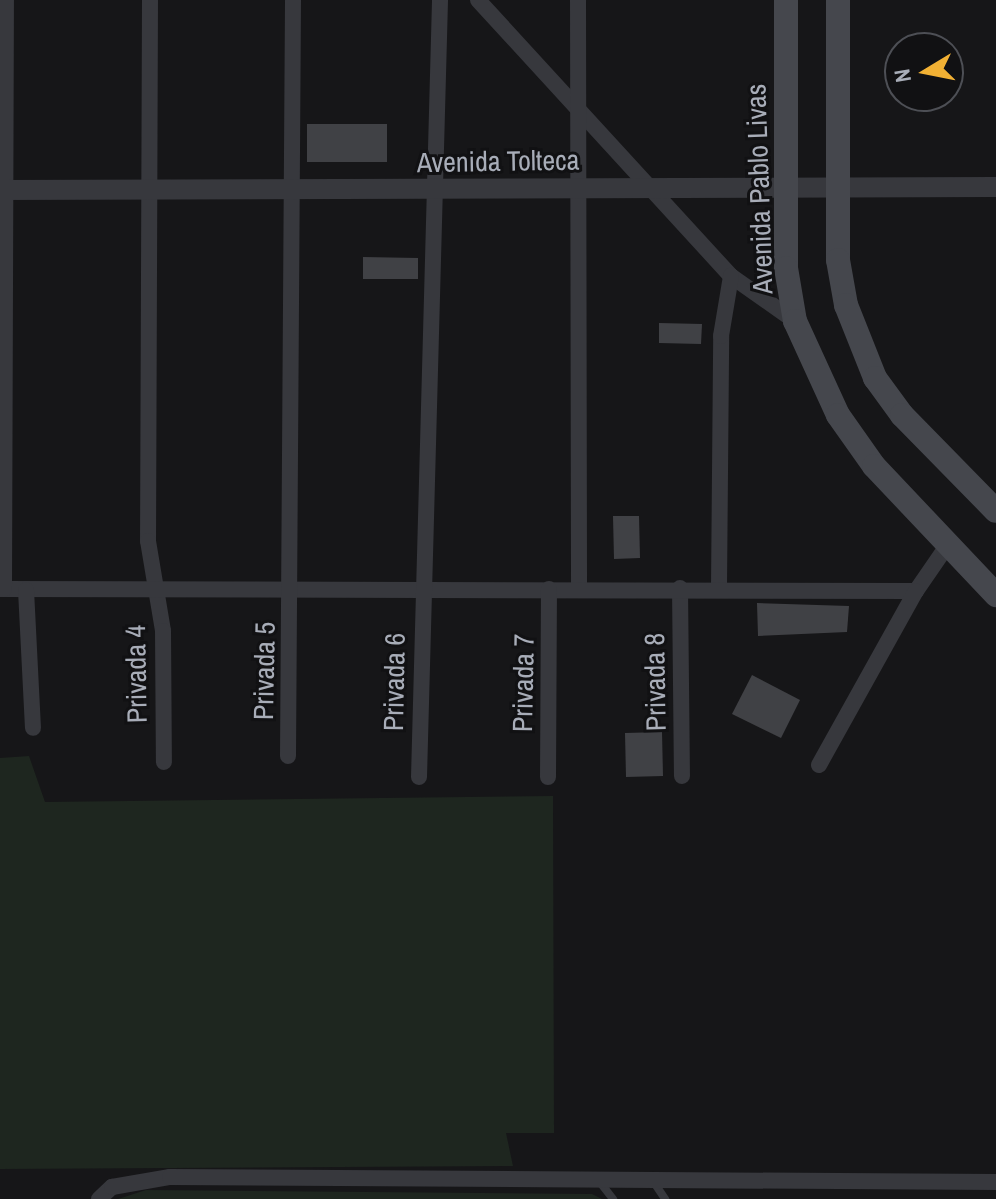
<!DOCTYPE html>
<html>
<head>
<meta charset="utf-8">
<style>
	body { margin:0 }
	#map { position:relative; width:996px; height:1199px; overflow:hidden; background:#161618; font-family:"Archivo Narrow",sans-serif }
	div>[style] { position:absolute }
	[style*='--x'] { left:calc(var(--x)*1px); top:calc(var(--y)*1px); width:calc(var(--w)*1px); rotate:calc(var(--a)*1deg) }
	.green>* { inset:0; background:#1e261f }
	.building>* { inset:0; background:#404145 }
	.service>* { height:8px; margin:-4px; padding:0 4px; transform-origin:4px; border-radius:4px; background:#37383d }
	.minor>* { height:16px; margin:-8px; padding:0 8px; transform-origin:8px; border-radius:8px; background:#37383d }
	.tertiary>* { height:20px; margin:-10px; padding:0 10px; transform-origin:10px; border-radius:10px; background:#37383d }
	.secondary>* { height:24px; margin:-12px; padding:0 12px; transform-origin:12px; border-radius:12px; background:#45474d }
	span { translate:-50% -50%; white-space:nowrap; text-align:center; line-height:1.15; -webkit-text-stroke:6px #111113; paint-order:stroke }
	.street-label { font-size:28px; color:#a8adb8 }
	.north { position:absolute; left:884px; top:32px; width:80px; height:80px; box-sizing:border-box; background:#111113; border:2px solid #4d4f55; border-radius:50%; rotate:260deg; font-size:22px; font-weight:700; line-height:32px; text-align:center; color:#a8adb8 }
	.north::after { content:''; display:block; margin:auto; width:28px; height:36px; background:#f2b134; clip-path:polygon(50% 0,100% 100%,50% 72%,0 100%) }
</style>
</head>
<body>
<div id="map">
	<div class="green">
		<i style="clip-path:polygon(29px 756px,45px 802px,553px 796px,554px 1133px,506px 1133px,513px 1166px,0 1169px,0 758px)"></i>
		<i style="clip-path:polygon(146px 1190px,592px 1194px,602px 1199px,118px 1199px)"></i>
	</div>
	<div class="building">
		<i style="clip-path:polygon(307px 124px,387px 124px,387px 162px,307px 162px)"></i>
		<i style="clip-path:polygon(363px 257px,418px 258px,418px 279px,363px 279px)"></i>
		<i style="clip-path:polygon(659px 323px,702px 324px,701px 344px,659px 343px)"></i>
		<i style="clip-path:polygon(613px 516px,639px 516px,640px 558px,614px 559px)"></i>
		<i style="clip-path:polygon(757px 603px,849px 606px,847px 632px,758px 636px)"></i>
		<i style="clip-path:polygon(752px 675px,800px 700px,781px 738px,732px 714px)"></i>
		<i style="clip-path:polygon(662px 732px,663px 776px,626px 777px,625px 733px)"></i>
	</div>
	<div class="service">
		<i style="--x:599;--y:1181;--w:23;--a:52"></i>
		<i style="--x:653;--y:1181;--w:22;--a:56"></i>
	</div>
	<div class="minor">
		<i style="--x:150;--y:0;--w:541;--a:90.21"></i>
		<i style="--x:148;--y:541;--w:91;--a:80.5"></i>
		<i style="--x:163;--y:631;--w:131;--a:89.6"></i>
		<i style="--x:478;--y:0;--w:374;--a:47.5"></i>
		<i style="--x:731;--y:276;--w:78;--a:35.1"></i>
		<i style="--x:578;--y:0;--w:587;--a:89.9"></i>
		<i style="--x:719;--y:587;--w:251;--a:-89.5"></i>
		<i style="--x:721;--y:336;--w:61;--a:-80.5"></i>
		<i style="--x:680;--y:588;--w:188;--a:89.4"></i>
		<i style="--x:0;--y:589;--w:916;--a:0.13"></i>
		<i style="--x:916;--y:591;--w:58;--a:-55.5"></i>
		<i style="--x:4;--y:589;--w:589;--a:-89.81"></i>
		<i style="--x:26;--y:590;--w:138;--a:87.1"></i>
		<i style="--x:288;--y:756;--w:756;--a:-89.62"></i>
		<i style="--x:819;--y:765;--w:199;--a:-60.9"></i>
		<i style="--x:419;--y:777;--w:777;--a:-88.45"></i>
		<i style="--x:548;--y:777;--w:188;--a:-89.7"></i>
		<i style="--x:99;--y:1199;--w:18;--a:-43"></i>
		<i style="--x:112;--y:1187;--w:59;--a:-9.8"></i>
		<i style="--x:170;--y:1177;--w:826;--a:0.35"></i>
	</div>
	<div class="tertiary">
		<i style="--x:0;--y:190;--w:996;--a:-0.17"></i>
	</div>
	<div class="secondary">
		<i style="--x:786;--y:0;--w:268;--a:90"></i>
		<i style="--x:786;--y:268;--w:54;--a:80.4"></i>
		<i style="--x:795;--y:321;--w:103;--a:65.4"></i>
		<i style="--x:838;--y:415;--w:62;--a:54.8"></i>
		<i style="--x:874;--y:466;--w:178;--a:46.6"></i>
		<i style="--x:838;--y:0;--w:260;--a:90"></i>
		<i style="--x:838;--y:260;--w:46;--a:79.9"></i>
		<i style="--x:846;--y:305;--w:79;--a:68.3"></i>
		<i style="--x:875;--y:378;--w:46;--a:53.9"></i>
		<i style="--x:902;--y:415;--w:134;--a:45.6"></i>
	</div>
	<div class="street-label">
		<span style="left:498px;top:161px;rotate:-1deg">Avenida Tolteca</span>
		<span style="left:759px;top:189px;rotate:-92deg">Avenida Pablo Livas</span>
		<span style="left:264px;top:671px;rotate:-89deg">Privada 5</span>
		<span style="left:136px;top:674px;rotate:-91deg">Privada 4</span>
		<span style="left:394px;top:682px;rotate:-89deg">Privada 6</span>
		<span style="left:655px;top:682px;rotate:-91deg">Privada 8</span>
		<span style="left:523px;top:683px;rotate:-89deg">Privada 7</span>
	</div>
	<div class="north">N</div>
</div>
</body>
</html>
